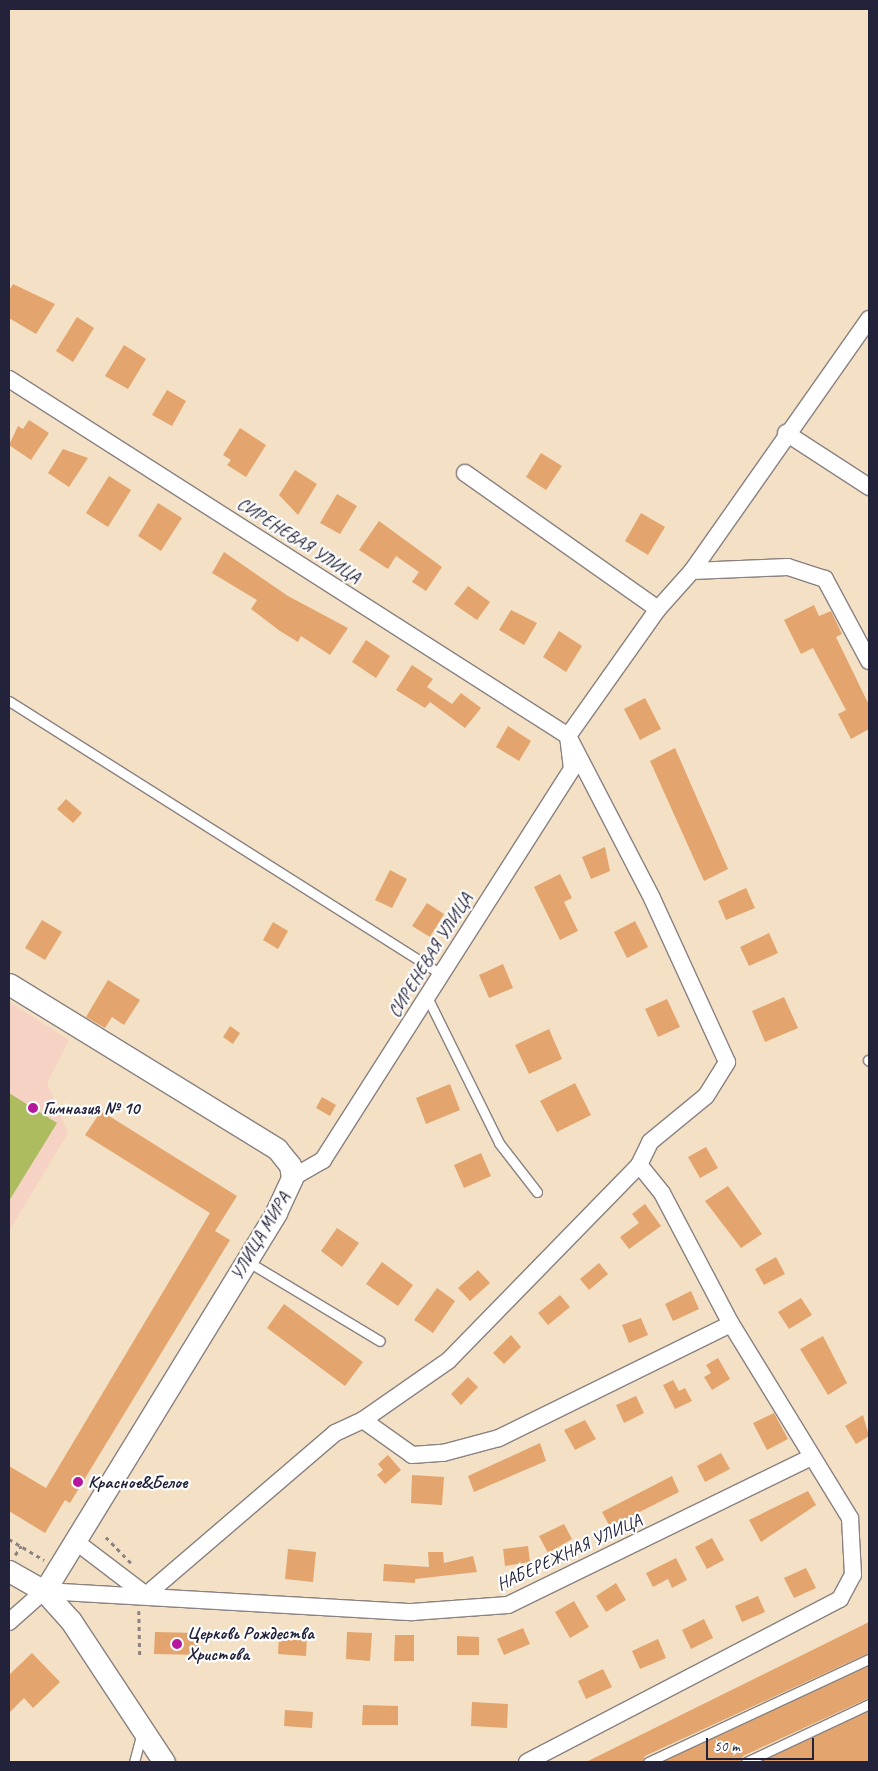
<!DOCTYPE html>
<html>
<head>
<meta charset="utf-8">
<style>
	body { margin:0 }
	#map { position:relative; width:878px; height:1771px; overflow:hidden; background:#f3e0c5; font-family:Caveat,sans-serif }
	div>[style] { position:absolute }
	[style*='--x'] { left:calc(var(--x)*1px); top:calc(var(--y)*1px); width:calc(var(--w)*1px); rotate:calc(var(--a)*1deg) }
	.built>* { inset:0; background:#f6d2c4 }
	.green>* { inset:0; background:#acbc5e }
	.building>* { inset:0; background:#e3a56d }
	.path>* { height:2.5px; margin-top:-1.25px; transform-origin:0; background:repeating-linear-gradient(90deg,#8a8180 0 4px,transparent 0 8px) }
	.roads { filter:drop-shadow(1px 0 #8a8180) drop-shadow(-1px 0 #8a8180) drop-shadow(0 1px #8a8180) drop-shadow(0 -1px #8a8180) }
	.service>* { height:9px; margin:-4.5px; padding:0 4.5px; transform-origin:4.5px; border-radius:4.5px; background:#fff }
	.minor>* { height:16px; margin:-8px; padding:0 8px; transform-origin:8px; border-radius:8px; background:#fff }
	.tertiary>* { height:21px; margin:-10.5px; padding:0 10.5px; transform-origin:10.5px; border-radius:10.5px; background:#fff }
	.dots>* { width:14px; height:14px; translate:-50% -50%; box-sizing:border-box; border:2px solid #fff; border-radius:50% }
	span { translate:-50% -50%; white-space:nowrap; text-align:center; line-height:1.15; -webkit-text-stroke:4.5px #fff; paint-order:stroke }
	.street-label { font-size:18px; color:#22223b }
	.poi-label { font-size:18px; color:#22223b; font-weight:700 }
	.left { translate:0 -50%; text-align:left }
	.frame { position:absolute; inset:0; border:10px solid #22223b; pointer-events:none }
	.scale { position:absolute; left:706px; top:1738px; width:108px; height:22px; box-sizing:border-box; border:2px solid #22223b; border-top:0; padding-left:6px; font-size:15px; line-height:18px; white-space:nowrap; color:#22223b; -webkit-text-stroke:4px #fff; paint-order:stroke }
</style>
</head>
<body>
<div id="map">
	<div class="built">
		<i style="clip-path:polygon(9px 1002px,69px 1040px,47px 1083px,68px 1133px,9px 1231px)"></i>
	</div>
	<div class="green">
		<i style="clip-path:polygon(9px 1093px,57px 1123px,9px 1201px)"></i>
	</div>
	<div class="building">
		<i style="clip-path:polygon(13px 284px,55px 304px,36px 334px,9px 318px,9px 291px)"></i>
		<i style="clip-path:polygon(77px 317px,94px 328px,73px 362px,56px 351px)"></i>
		<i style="clip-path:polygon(124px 345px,146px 359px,128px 389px,105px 376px)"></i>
		<i style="clip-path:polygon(167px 390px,186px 401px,172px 426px,152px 415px)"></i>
		<i style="clip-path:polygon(29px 420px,49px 433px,31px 460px,9px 445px,18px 426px,23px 429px)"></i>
		<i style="clip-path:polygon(240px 428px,266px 445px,246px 477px,227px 465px,231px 460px,223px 455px)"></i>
		<i style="clip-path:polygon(63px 449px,88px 458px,69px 487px,48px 473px)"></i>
		<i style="clip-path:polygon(541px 453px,562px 466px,546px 490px,526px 477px)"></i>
		<i style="clip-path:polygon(295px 470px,317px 484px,298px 515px,279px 495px)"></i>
		<i style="clip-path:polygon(109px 476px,131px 490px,108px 527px,86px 513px)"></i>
		<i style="clip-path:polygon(337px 494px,357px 506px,340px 534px,320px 523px)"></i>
		<i style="clip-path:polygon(158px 503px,182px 518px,161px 551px,138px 536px)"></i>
		<i style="clip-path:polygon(641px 513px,665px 527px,648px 555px,625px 541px)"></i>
		<i style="clip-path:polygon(379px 521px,442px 567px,426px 591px,412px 582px,419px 572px,396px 556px,388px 569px,359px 550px)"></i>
		<i style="clip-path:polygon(224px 552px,288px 596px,348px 628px,330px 655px,301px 636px,298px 642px,280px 631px,251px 609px,257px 600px,212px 573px)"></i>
		<i style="clip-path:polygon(468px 586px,490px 602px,477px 620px,454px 604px)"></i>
		<i style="clip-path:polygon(814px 605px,819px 616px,831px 611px,842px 634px,836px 637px,869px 705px,869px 729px,851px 739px,838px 714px,846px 710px,813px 648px,801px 654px,784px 620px)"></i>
		<i style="clip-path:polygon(511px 610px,537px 623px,524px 645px,499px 630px)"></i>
		<i style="clip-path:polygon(559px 631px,582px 646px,566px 672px,543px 657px)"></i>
		<i style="clip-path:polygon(366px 640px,390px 656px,376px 678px,352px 662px)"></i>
		<i style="clip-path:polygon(412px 665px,433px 679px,427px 687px,452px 704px,461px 693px,481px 708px,465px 728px,430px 702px,425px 708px,396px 690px)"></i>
		<i style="clip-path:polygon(645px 698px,661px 729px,640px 740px,624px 709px)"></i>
		<i style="clip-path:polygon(508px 726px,531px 741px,519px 761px,496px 747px)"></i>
		<i style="clip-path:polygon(675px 748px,728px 869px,704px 881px,650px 761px)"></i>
		<i style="clip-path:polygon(66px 799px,82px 813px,73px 823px,57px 809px)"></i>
		<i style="clip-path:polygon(605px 847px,610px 871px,591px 879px,582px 857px)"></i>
		<i style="clip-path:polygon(390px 870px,407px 879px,392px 908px,375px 900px)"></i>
		<i style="clip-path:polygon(560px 874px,572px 898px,564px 902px,578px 931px,560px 940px,534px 887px)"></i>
		<i style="clip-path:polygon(746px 888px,755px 908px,726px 920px,718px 901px)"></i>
		<i style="clip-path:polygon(427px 903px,444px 914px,430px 937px,412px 926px)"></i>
		<i style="clip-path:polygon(42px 920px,62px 932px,45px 960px,25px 948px)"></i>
		<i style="clip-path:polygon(635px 921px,648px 947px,627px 958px,614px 932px)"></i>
		<i style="clip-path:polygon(273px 922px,288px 931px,278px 949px,263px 940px)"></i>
		<i style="clip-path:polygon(769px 933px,778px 953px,749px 966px,740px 947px)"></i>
		<i style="clip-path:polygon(503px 964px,513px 988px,489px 998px,479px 975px)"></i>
		<i style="clip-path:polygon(108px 980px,140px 1000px,124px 1025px,112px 1017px,105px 1028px,86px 1017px)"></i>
		<i style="clip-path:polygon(784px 997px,798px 1028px,765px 1042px,752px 1011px)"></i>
		<i style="clip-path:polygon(667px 999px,680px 1027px,658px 1037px,645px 1009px)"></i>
		<i style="clip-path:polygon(230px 1026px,240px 1033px,233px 1044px,223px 1037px)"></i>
		<i style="clip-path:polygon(549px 1029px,562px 1059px,529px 1074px,515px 1045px)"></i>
		<i style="clip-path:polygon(575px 1083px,591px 1115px,557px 1132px,540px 1101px)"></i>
		<i style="clip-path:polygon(450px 1084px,460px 1110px,426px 1124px,416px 1098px)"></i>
		<i style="clip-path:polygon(322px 1097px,336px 1105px,330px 1116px,316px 1108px)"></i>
		<i style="clip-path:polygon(101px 1111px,237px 1196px,215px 1231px,230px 1240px,70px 1503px,65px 1500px,45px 1533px,9px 1511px,9px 1466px,46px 1488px,210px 1213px,85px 1135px)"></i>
		<i style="clip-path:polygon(706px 1147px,718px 1168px,700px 1178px,688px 1157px)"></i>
		<i style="clip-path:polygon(481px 1153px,491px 1176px,464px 1188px,454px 1165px)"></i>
		<i style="clip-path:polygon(728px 1186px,762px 1234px,741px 1248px,705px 1201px)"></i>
		<i style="clip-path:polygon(645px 1204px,661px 1226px,629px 1249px,620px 1237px,639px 1223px,632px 1214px)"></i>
		<i style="clip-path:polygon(337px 1228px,359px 1243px,342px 1267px,321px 1251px)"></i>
		<i style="clip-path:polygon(776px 1257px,785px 1274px,764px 1285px,755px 1269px)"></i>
		<i style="clip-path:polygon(382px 1262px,413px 1285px,398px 1306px,366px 1284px)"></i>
		<i style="clip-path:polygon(599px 1263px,608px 1274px,589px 1290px,580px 1279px)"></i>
		<i style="clip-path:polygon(478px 1270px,490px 1283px,470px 1301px,458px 1288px)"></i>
		<i style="clip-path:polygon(437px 1288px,455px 1301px,433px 1333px,414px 1320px)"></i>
		<i style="clip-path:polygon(691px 1291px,699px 1309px,673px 1321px,665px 1304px)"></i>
		<i style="clip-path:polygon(560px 1295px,570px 1307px,548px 1325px,538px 1313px)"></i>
		<i style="clip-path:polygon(801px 1298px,812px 1315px,789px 1329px,778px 1312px)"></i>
		<i style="clip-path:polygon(284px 1304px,363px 1362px,345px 1386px,267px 1328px)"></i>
		<i style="clip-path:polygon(641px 1318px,648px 1335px,629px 1343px,622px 1325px)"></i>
		<i style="clip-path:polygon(511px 1335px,521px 1347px,504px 1364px,493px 1353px)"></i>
		<i style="clip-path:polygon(823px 1336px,847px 1383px,828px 1395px,800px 1349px)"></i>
		<i style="clip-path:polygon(718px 1358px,730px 1379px,712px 1390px,704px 1377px,711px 1373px,706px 1365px)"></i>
		<i style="clip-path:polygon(468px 1377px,478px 1387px,461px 1405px,451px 1394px)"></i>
		<i style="clip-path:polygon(673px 1380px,679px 1391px,685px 1388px,692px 1401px,675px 1409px,663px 1385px)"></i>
		<i style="clip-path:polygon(636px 1396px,644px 1413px,624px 1423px,616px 1405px)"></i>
		<i style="clip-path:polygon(774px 1413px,788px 1439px,767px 1450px,753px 1423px)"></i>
		<i style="clip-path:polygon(863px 1415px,869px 1436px,856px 1444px,845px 1426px)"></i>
		<i style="clip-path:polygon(585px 1420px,596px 1439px,575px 1450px,564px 1430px)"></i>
		<i style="clip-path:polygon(540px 1443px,546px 1461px,474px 1492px,468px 1476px)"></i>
		<i style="clip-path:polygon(721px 1453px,730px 1469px,705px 1482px,697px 1466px)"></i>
		<i style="clip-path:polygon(388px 1455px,401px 1470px,385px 1484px,377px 1475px,383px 1470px,378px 1464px)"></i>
		<i style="clip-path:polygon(412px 1475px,444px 1477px,442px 1505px,411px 1503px)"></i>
		<i style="clip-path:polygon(672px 1476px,679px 1492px,610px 1527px,602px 1512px)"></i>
		<i style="clip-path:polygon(808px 1491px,816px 1505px,761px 1542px,749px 1520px)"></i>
		<i style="clip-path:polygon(564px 1524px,572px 1539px,548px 1553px,539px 1536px)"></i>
		<i style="clip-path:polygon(712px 1538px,724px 1560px,707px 1569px,695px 1547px)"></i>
		<i style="clip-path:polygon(528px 1546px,530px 1562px,505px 1566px,503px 1549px)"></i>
		<i style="clip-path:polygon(288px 1549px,316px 1552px,313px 1582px,285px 1579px)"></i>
		<i style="clip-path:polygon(428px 1552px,443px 1552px,444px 1563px,473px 1556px,477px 1572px,415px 1579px,415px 1583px,383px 1581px,384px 1564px,429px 1567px)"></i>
		<i style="clip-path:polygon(676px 1558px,687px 1580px,672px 1588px,668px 1579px,653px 1587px,646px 1573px)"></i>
		<i style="clip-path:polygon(806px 1568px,816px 1588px,794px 1598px,784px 1578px)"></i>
		<i style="clip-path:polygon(616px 1583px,626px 1600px,606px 1612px,596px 1596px)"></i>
		<i style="clip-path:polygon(758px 1596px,765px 1612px,742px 1622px,735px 1606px)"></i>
		<i style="clip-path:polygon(574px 1601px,589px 1627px,570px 1638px,555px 1612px)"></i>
		<i style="clip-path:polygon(704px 1619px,713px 1638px,691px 1649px,682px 1630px)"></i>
		<i style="clip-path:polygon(869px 1622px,869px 1653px,645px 1756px,642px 1762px,586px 1762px)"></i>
		<i style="clip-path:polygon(523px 1628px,530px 1644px,504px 1655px,497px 1639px)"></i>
		<i style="clip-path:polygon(155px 1632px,199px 1633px,199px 1655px,154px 1654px)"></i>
		<i style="clip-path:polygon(347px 1632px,372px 1633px,370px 1661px,346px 1659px)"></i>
		<i style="clip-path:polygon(279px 1633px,307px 1634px,306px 1656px,278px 1654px)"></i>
		<i style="clip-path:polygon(395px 1635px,414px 1635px,414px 1661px,394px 1661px)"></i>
		<i style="clip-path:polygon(457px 1636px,479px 1637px,479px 1655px,457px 1655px)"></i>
		<i style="clip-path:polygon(658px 1639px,666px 1658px,640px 1669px,632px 1651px)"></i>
		<i style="clip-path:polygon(32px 1653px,60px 1682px,33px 1708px,24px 1698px,9px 1713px,9px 1675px)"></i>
		<i style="clip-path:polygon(869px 1666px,869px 1698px,743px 1756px,740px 1762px,662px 1762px)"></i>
		<i style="clip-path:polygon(603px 1669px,612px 1687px,586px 1699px,578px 1681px)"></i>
		<i style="clip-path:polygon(472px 1702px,508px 1704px,507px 1728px,471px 1726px)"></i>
		<i style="clip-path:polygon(363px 1705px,398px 1706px,398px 1725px,362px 1725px)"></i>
		<i style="clip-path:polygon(285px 1710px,313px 1712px,312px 1728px,284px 1726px)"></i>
		<i style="clip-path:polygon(869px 1711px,869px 1762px,760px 1762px)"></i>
	</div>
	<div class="path">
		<i style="--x:106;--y:1537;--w:36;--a:46"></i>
		<i style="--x:9;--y:1539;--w:41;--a:31"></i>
		<i style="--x:15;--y:1555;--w:11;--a:-56"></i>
		<i style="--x:139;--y:1611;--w:46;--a:88.8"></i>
	</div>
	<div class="roads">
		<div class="service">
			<i style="--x:9;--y:701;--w:511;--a:32.29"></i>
			<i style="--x:427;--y:997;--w:163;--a:63.7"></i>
			<i style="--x:499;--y:1143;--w:62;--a:52.2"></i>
			<i style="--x:868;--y:1060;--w:1;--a:45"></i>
			<i style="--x:245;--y:1260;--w:157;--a:31"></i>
			<i style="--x:134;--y:1762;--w:30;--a:-75"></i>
			<i style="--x:648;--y:1762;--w:244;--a:-25"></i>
			<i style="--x:746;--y:1762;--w:136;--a:-25.2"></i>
		</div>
		<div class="minor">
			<i style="--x:9;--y:379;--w:663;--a:32.56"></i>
			<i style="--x:568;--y:736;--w:33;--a:83"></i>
			<i style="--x:572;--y:769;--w:464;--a:122.5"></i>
			<i style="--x:323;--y:1160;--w:36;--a:150"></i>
			<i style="--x:786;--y:433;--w:99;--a:33"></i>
			<i style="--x:465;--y:473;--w:236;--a:35.2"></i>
			<i style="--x:692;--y:571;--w:96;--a:-2.4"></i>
			<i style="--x:788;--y:567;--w:39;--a:18"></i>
			<i style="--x:825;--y:579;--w:93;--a:61.8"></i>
			<i style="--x:363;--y:1420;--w:60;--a:35.5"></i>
			<i style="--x:412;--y:1455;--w:31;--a:-4"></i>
			<i style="--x:443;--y:1453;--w:58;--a:-15"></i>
			<i style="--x:499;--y:1438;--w:258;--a:-26.2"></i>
			<i style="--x:75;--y:1541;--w:89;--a:37.3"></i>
			<i style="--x:146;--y:1595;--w:249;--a:-40.6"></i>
			<i style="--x:335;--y:1433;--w:31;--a:-25"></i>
			<i style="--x:363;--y:1420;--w:103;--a:-34.8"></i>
			<i style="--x:448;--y:1361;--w:274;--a:-45.7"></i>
			<i style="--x:639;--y:1165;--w:25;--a:-64"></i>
			<i style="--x:650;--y:1142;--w:72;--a:-39.4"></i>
			<i style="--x:706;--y:1096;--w:40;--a:-58"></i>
			<i style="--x:727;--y:1062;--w:180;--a:-114.6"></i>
			<i style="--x:652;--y:898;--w:182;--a:-117.4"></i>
			<i style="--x:568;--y:736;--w:156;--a:-54.7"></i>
			<i style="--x:658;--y:609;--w:51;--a:-48.2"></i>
			<i style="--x:692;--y:571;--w:308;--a:-54.9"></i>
			<i style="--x:9;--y:1622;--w:47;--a:-41.5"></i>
			<i style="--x:44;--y:1591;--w:369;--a:3.3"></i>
			<i style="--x:412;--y:1612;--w:96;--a:-4.2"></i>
			<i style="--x:508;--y:1605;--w:338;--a:-26"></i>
			<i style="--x:527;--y:1762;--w:353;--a:-27.5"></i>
			<i style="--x:840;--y:1599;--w:27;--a:-62"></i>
			<i style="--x:853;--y:1575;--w:57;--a:-93"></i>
			<i style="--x:850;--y:1518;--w:228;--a:-121.5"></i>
			<i style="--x:731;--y:1324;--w:148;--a:-117.8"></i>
			<i style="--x:662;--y:1193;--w:36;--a:-129"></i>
		</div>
		<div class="tertiary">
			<i style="--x:9;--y:984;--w:315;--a:31.6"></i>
			<i style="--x:277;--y:1149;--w:21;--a:51"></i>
			<i style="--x:290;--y:1165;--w:13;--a:81"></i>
			<i style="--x:292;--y:1178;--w:38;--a:115"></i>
			<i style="--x:276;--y:1213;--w:444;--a:121.5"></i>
			<i style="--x:9;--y:1571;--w:40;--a:29.7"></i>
			<i style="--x:44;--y:1591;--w:40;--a:48"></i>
			<i style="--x:71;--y:1621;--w:169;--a:56.6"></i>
		</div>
	</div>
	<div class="dots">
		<i style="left:33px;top:1108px;background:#b5179e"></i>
		<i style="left:78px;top:1482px;background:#b5179e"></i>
		<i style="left:177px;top:1644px;background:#b5179e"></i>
	</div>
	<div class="street-label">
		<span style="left:299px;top:540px;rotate:33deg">СИРЕНЕВАЯ УЛИЦА</span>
		<span style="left:430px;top:955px;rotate:-58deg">СИРЕНЕВАЯ УЛИЦА</span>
		<span style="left:260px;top:1236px;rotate:-59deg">УЛИЦА МИРА</span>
		<span style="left:569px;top:1552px;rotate:-25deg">НАБЕРЕЖНАЯ УЛИЦА</span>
	</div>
	<div class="poi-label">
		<span class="left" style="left:43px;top:1108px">Гимназия № 10</span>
		<span class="left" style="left:88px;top:1482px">Красное&amp;Белое</span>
		<span class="left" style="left:187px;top:1644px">Церковь Рождества<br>Христова</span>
	</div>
	<div class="frame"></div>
	<div class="scale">50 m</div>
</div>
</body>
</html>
